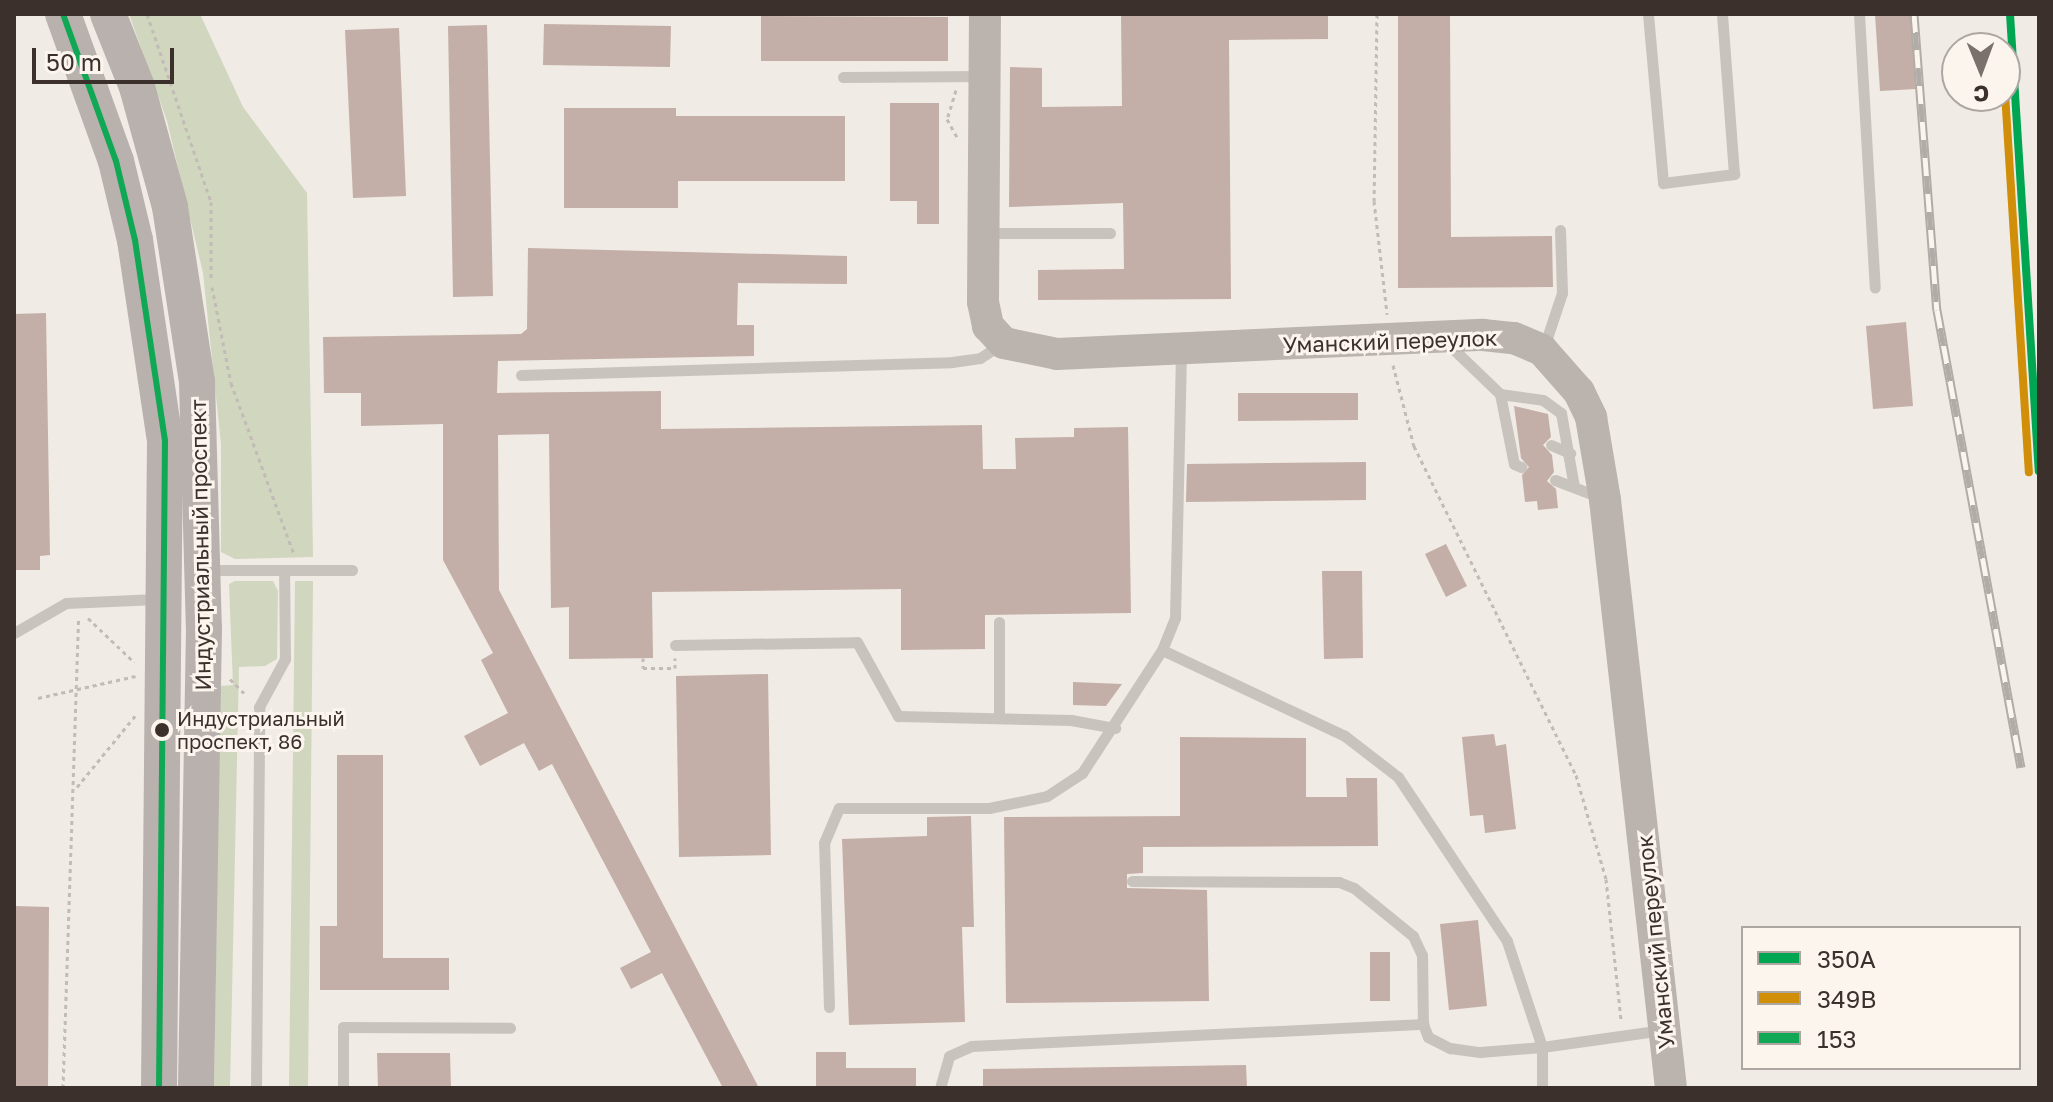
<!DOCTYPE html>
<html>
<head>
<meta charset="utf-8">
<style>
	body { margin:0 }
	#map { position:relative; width:2053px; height:1102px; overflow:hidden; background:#f0ebe5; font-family:"Golos Text",sans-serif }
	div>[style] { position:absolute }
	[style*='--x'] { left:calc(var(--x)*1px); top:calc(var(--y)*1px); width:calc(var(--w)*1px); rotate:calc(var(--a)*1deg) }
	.green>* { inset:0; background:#d1d6bf }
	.building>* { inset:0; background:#c3afa7 }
	.path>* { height:3px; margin-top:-1.5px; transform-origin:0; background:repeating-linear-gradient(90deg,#c2bbb6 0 4px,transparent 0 8px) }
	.lane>* { height:11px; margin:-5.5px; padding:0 5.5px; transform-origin:5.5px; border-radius:5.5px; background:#c9c3be }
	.secondary>* { height:32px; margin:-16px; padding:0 16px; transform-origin:16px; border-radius:16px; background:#bab3ae }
	.primary>* { height:36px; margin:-18px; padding:0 18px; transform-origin:18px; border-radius:18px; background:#b8b1ad }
	.rail>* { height:9px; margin-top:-4.5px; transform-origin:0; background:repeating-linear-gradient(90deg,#fbf5ee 0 18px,#b1aca8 0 36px); box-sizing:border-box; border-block:2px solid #b1aca8 }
	.bus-1>* { height:6px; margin:-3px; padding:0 3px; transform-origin:3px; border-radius:3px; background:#10a855 }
	.rail-1>* { height:8px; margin:-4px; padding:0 4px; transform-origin:4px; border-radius:4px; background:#00a651 }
	.rail-2>* { height:8px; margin:-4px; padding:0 4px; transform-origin:4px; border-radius:4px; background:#d18e09 }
	.dots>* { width:22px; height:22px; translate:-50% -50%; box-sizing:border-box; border:4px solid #fbf5ee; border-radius:50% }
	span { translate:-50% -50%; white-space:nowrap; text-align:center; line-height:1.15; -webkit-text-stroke:6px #fbf5ee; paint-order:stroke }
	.bus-label { font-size:20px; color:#3b302b }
	.left { translate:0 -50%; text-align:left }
	.street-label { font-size:22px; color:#3b302b }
	.frame { position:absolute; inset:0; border:16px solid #3b302b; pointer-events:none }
	.legend { position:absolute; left:1741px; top:926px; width:280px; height:144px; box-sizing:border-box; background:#fbf5ee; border:2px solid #aea6a0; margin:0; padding:10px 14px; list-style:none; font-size:24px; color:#3b302b }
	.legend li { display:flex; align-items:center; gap:16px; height:40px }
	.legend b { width:40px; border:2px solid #aea6a0 }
	.north { position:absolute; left:1941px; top:32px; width:80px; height:80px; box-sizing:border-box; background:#fbf5ee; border:2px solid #aea6a0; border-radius:50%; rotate:179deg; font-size:22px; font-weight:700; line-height:32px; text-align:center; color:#3b302b }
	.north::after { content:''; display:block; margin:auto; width:28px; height:36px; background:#7a716c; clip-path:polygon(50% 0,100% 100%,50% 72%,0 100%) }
	.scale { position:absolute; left:32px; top:48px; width:142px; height:36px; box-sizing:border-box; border:4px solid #3b302b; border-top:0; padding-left:10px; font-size:24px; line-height:28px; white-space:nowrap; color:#3b302b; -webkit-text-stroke:6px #fbf5ee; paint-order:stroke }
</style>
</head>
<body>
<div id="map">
	<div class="green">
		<i style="clip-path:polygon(129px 14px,200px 14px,243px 107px,307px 193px,313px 557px,235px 559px,221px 552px,221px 444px,203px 273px,167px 121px)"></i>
		<i style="clip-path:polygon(235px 581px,273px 581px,278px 591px,277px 659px,265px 666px,239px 667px,230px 1088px,214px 1088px,220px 686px,233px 685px,229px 584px)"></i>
		<i style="clip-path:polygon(295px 581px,313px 581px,308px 1088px,289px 1088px)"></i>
	</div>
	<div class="building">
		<i style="clip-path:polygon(1121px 14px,1328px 14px,1328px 39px,1229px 40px,1231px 299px,1038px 300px,1038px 270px,1124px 269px,1123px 203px,1009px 207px,1010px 67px,1042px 68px,1042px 107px,1122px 106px)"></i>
		<i style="clip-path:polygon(1398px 14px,1450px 14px,1451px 237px,1552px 236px,1553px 287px,1398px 288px)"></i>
		<i style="clip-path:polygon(1875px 14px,1912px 14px,1916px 89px,1880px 91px)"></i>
		<i style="clip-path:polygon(761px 16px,948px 17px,948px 61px,761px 61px)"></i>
		<i style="clip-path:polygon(544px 24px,671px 26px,670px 67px,543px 65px)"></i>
		<i style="clip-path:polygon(487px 25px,493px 296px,453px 297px,448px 26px)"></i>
		<i style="clip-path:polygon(399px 28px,406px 196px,353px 198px,345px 30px)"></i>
		<i style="clip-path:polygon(890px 103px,939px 103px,939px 224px,917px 224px,917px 201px,890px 201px)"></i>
		<i style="clip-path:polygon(564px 108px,676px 108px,676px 116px,845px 116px,845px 181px,678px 181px,678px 208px,564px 208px)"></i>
		<i style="clip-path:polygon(528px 248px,847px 256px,847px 284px,738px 283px,737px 325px,754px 325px,754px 356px,498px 361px,497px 393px,661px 391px,661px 429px,982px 425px,983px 469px,1016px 469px,1015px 438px,1074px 437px,1074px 428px,1128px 427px,1131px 613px,985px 615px,985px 649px,901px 650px,901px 589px,652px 592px,653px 658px,569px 659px,569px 607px,551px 608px,549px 434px,498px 435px,499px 590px,759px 1088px,723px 1088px,662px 973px,631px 989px,620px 968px,651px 952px,552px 764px,539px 771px,524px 743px,480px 766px,464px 736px,508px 713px,481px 660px,493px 653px,443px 560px,443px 424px,361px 426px,361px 393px,324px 393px,323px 337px,521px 334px,527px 329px)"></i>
		<i style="clip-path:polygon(46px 313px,50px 555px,40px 556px,40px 570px,14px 570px,14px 314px)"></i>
		<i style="clip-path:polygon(1906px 322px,1913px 406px,1873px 409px,1866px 326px)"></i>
		<i style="clip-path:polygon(1238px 393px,1358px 393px,1358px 420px,1238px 421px)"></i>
		<i style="clip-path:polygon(1514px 406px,1548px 414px,1551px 437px,1543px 445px,1552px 455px,1554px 472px,1547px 481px,1556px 489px,1558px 508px,1538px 510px,1537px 501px,1525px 502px,1522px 475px,1529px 467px,1521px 458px)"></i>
		<i style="clip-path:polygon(1366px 462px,1366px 500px,1186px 502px,1187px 464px)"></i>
		<i style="clip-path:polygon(1446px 544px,1467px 586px,1446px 597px,1425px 554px)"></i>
		<i style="clip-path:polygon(1322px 571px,1362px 571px,1363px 658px,1324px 659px)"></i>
		<i style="clip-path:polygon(768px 674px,771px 855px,679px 857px,676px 676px)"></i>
		<i style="clip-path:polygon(1073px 682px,1122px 684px,1106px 706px,1073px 705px)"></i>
		<i style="clip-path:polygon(1494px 734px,1496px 746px,1506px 744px,1516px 829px,1485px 833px,1483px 815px,1470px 816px,1462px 737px)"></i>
		<i style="clip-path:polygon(1180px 737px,1306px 738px,1306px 797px,1347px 797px,1346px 778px,1377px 778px,1378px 846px,1143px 847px,1143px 873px,1127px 874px,1127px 888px,1207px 890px,1209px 1001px,1006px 1003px,1004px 817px,1180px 816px)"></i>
		<i style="clip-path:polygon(337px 755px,383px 755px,383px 958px,449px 958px,449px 990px,320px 990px,320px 926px,337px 926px)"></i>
		<i style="clip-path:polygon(971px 816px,974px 927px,962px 927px,965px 1022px,849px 1025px,842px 839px,927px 836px,927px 817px)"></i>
		<i style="clip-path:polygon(14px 906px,49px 907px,48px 1088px,14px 1088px)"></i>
		<i style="clip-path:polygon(1478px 920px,1487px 1006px,1449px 1010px,1440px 924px)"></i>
		<i style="clip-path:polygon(1370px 952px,1390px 952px,1390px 1001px,1370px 1001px)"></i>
		<i style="clip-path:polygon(816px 1052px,846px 1052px,846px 1068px,916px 1068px,916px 1088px,816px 1088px)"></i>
		<i style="clip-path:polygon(377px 1053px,450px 1053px,451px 1088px,378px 1088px)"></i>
		<i style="clip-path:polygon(1246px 1065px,1247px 1088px,983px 1088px,983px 1069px)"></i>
	</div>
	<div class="path">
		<i style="--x:147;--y:14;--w:199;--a:71.2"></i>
		<i style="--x:211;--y:202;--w:77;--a:90"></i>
		<i style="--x:1377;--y:14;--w:187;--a:90.9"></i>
		<i style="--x:1374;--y:201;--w:114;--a:83.4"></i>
		<i style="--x:956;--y:90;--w:30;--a:107"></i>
		<i style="--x:947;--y:119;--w:23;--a:61"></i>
		<i style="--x:212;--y:287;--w:98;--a:78.8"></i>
		<i style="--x:231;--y:383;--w:182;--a:69.8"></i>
		<i style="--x:1393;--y:365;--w:84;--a:75.5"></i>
		<i style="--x:1414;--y:446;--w:367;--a:63.8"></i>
		<i style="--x:1576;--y:775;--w:108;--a:73.9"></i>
		<i style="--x:1606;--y:879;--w:142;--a:83.9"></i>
		<i style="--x:88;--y:618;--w:64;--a:43.7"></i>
		<i style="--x:643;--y:658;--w:10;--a:90"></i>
		<i style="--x:643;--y:668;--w:32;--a:0"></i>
		<i style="--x:675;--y:668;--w:10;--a:-90"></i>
		<i style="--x:230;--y:679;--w:24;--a:45"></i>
		<i style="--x:38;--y:698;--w:100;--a:-12.7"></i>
		<i style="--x:77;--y:787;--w:92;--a:-50.8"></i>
		<i style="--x:63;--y:1088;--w:471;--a:-88.1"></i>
	</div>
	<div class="lane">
		<i style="--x:1648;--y:14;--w:170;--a:84.9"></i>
		<i style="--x:1663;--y:183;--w:72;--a:-7.2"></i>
		<i style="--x:1734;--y:174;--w:160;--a:-94.3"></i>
		<i style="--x:1859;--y:14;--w:274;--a:86.7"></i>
		<i style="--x:843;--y:77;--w:141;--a:-0.4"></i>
		<i style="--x:986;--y:233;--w:124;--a:0"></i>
		<i style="--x:1447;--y:343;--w:74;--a:43.9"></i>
		<i style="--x:1500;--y:394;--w:71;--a:78.7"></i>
		<i style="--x:1514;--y:464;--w:8;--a:23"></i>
		<i style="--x:1544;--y:347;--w:57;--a:-71.6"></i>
		<i style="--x:1562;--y:293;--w:63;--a:-91.8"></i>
		<i style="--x:521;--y:375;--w:431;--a:-1.7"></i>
		<i style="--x:952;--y:362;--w:28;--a:-8"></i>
		<i style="--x:980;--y:358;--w:24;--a:-33"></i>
		<i style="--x:1500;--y:394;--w:43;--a:7.9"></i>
		<i style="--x:1543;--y:400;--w:22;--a:36"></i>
		<i style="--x:1561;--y:413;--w:75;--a:80"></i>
		<i style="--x:1551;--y:445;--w:21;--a:23"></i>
		<i style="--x:1555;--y:480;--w:47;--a:21.1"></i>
		<i style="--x:208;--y:570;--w:144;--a:0"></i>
		<i style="--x:14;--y:633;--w:60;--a:-30"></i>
		<i style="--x:66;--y:603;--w:91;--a:-2.5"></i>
		<i style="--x:675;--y:645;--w:182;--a:-0.9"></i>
		<i style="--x:857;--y:642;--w:85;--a:61"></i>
		<i style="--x:898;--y:716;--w:173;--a:1.3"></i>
		<i style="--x:1071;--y:720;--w:45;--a:10.3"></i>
		<i style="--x:999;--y:718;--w:96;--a:-90"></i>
		<i style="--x:1132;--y:881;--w:207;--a:0.3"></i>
		<i style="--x:1339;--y:882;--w:16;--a:22"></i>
		<i style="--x:1354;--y:888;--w:76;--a:39.1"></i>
		<i style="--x:1413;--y:936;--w:21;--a:65"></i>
		<i style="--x:1422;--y:955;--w:69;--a:89.2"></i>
		<i style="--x:1423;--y:1024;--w:14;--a:69"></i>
		<i style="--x:1428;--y:1037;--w:25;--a:27"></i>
		<i style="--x:1450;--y:1048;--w:30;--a:8"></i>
		<i style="--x:1480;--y:1052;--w:62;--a:-4.6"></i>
		<i style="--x:1542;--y:1047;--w:112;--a:-108.3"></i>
		<i style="--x:1507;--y:941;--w:197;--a:-123.6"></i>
		<i style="--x:1398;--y:777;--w:67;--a:-142.3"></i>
		<i style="--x:1345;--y:736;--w:202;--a:-154.8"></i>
		<i style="--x:829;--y:1007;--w:164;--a:-91.7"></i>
		<i style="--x:824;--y:843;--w:38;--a:-67"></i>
		<i style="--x:839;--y:808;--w:150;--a:0"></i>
		<i style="--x:989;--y:808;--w:59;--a:-11.7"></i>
		<i style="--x:1047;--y:796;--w:42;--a:-33.3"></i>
		<i style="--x:1082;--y:773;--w:147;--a:-57"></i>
		<i style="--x:1162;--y:650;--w:35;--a:-68"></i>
		<i style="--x:1175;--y:618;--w:269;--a:-88.7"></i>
		<i style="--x:256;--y:1088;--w:381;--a:-89.5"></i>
		<i style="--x:259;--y:707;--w:55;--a:-61.6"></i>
		<i style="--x:285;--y:659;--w:89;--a:-90.6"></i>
		<i style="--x:343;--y:1088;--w:61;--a:-90"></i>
		<i style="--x:343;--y:1027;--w:167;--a:0.3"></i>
		<i style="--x:940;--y:1088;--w:33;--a:-74"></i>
		<i style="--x:949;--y:1056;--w:24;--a:-24"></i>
		<i style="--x:971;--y:1046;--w:453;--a:-2.8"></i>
		<i style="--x:1542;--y:1088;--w:41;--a:-90"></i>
		<i style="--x:1542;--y:1047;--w:122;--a:-8"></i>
	</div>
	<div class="secondary">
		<i style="--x:985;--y:14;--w:288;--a:90.4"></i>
		<i style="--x:983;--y:302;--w:25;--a:78"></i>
		<i style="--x:988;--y:326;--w:23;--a:47"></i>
		<i style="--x:1004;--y:343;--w:54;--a:11.7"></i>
		<i style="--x:1057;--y:354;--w:426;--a:-2.6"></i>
		<i style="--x:1483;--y:335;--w:31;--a:6"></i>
		<i style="--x:1514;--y:338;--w:30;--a:23"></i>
		<i style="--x:1542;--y:350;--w:56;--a:48.6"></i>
		<i style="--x:1579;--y:392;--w:28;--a:64"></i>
		<i style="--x:1591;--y:417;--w:84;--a:80.4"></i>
		<i style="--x:1605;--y:500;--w:592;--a:83.6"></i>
	</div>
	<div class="primary">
		<i style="--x:63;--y:14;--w:156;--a:70.2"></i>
		<i style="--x:116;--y:161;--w:81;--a:76.5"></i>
		<i style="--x:135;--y:240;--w:203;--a:81.5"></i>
		<i style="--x:165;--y:441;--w:647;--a:90.53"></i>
		<i style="--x:108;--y:14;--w:79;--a:68.3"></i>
		<i style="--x:137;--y:87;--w:124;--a:74.6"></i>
		<i style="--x:170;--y:207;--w:177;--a:81.2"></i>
		<i style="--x:197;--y:382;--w:246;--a:88.4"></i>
		<i style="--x:204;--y:628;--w:460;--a:91"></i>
	</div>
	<div class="rail">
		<i style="--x:1914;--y:14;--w:297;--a:85.6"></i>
		<i style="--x:1937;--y:310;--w:465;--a:79.6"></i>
	</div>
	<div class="bus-1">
		<i style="--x:63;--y:14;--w:156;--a:70.2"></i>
		<i style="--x:116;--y:161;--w:81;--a:76.5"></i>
		<i style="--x:135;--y:240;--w:203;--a:81.5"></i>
		<i style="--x:165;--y:441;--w:647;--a:90.53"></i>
	</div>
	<div class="rail-1">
		<i style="--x:2010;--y:14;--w:458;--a:86.4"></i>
	</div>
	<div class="rail-2">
		<i style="--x:2005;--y:93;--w:380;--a:86.4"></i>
	</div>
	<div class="dots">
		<i style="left:162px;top:730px;background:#3b302b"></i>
	</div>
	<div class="bus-label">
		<span class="left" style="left:177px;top:730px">Индустриальный<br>проспект, 86</span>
	</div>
	<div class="street-label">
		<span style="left:1390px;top:341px;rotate:-2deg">Уманский переулок</span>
		<span style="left:200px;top:545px;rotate:-91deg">Индустриальный проспект</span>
		<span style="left:1655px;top:942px;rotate:-96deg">Уманский переулок</span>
	</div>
	<div class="frame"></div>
	<ul class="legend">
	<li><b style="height:10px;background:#00a651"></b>350А</li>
	<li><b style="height:10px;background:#d18e09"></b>349В</li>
	<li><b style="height:10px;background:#10a855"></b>153</li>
	</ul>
	<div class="north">С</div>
	<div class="scale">50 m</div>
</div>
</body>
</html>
